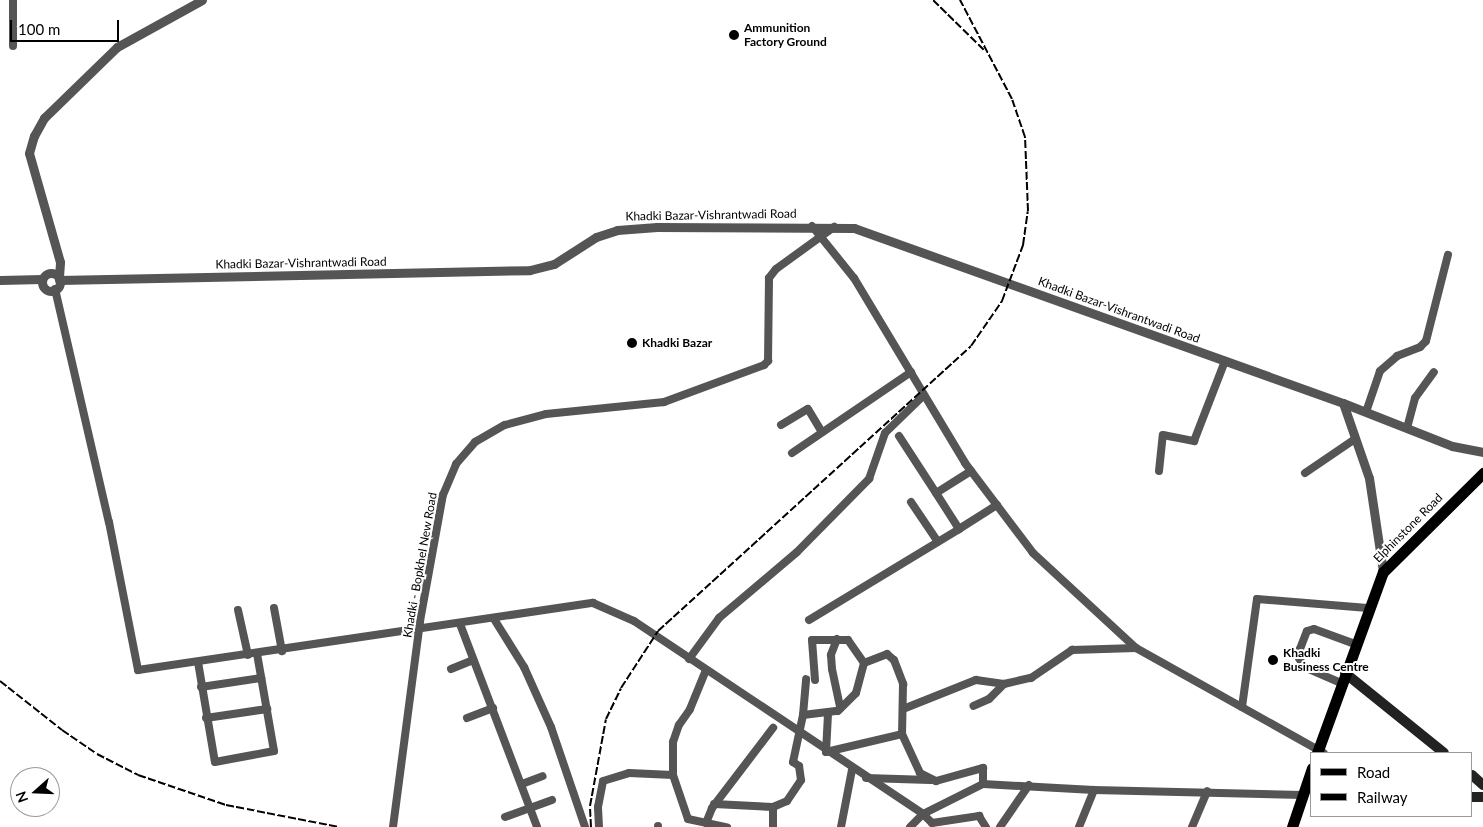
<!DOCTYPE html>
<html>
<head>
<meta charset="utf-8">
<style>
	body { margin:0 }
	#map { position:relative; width:1483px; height:827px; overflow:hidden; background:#fff; font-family:Lato,sans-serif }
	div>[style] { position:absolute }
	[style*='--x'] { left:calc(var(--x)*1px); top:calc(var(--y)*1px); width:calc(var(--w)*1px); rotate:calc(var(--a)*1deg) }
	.minor>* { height:8px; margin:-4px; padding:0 4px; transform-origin:4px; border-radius:4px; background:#555 }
	.tertiary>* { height:9px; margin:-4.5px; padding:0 4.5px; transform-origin:4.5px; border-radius:4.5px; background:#555 }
	.tertiary>.ring { margin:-4.5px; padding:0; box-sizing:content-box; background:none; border:9px solid #555; border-radius:50% }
	.secondary>* { height:10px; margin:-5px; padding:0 5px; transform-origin:5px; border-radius:5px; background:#222 }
	.primary>* { height:11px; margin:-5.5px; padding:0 5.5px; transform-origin:5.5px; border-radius:5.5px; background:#000 }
	.rail>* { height:2px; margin-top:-1px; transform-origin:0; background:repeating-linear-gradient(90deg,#000 0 8px,transparent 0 10.5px) }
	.dots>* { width:14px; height:14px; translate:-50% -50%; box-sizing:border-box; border:2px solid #fff; border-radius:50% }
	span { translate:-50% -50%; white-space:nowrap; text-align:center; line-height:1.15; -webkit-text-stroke:4px #fff; paint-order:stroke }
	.poi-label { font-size:12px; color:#000; font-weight:700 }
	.left { translate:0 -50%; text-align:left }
	.street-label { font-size:12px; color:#000 }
	.legend { position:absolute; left:1310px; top:752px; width:162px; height:65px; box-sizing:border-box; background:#fff; border:1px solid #999; margin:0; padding:6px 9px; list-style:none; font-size:15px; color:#000 }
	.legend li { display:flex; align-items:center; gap:10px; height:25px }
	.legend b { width:25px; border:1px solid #999 }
	.north { position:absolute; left:10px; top:767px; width:50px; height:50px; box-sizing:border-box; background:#fff; border:1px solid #999; border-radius:50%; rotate:250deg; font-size:14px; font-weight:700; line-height:20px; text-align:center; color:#000 }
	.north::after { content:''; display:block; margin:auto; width:18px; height:22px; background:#000; clip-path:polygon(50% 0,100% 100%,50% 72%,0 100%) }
	.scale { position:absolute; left:10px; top:20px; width:109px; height:22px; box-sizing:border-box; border:2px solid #000; border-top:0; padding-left:6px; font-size:15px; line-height:18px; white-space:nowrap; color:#000; -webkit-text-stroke:4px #fff; paint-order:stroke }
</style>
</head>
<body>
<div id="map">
	<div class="minor">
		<i style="--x:13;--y:46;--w:46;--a:-90"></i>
		<i style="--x:812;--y:226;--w:67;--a:51.1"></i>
		<i style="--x:854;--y:278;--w:216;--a:59"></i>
		<i style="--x:965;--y:463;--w:113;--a:52.9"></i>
		<i style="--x:1033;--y:553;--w:140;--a:42.7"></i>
		<i style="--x:1136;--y:648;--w:215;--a:29.2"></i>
		<i style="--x:55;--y:289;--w:239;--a:77"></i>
		<i style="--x:109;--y:522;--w:151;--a:78.9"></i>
		<i style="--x:138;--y:670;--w:460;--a:-8.4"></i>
		<i style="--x:593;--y:603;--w:45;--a:23.7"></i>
		<i style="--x:634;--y:621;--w:348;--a:33.7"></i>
		<i style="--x:923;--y:814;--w:67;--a:-26.6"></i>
		<i style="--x:983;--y:784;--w:111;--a:3.1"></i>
		<i style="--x:1094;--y:790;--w:209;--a:1.4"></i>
		<i style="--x:1366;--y:412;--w:43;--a:-71.1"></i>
		<i style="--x:1380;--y:371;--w:23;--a:-41"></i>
		<i style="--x:1397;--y:356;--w:25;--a:-21"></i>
		<i style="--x:1420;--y:347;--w:8;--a:-45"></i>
		<i style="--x:1426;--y:341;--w:89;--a:-75.7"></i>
		<i style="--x:781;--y:425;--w:31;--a:-31"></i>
		<i style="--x:808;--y:409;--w:27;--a:59"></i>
		<i style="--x:1407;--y:428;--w:31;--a:-75"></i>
		<i style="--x:1415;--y:398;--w:32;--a:-54"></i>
		<i style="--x:899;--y:436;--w:68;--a:57"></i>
		<i style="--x:792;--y:453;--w:144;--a:-34.2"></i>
		<i style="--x:971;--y:471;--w:41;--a:147.8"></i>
		<i style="--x:936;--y:493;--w:43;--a:57.4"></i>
		<i style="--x:959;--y:529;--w:45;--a:-32.3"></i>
		<i style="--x:1159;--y:471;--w:36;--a:-84"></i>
		<i style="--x:1163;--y:435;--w:32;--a:11"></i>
		<i style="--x:1194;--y:441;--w:86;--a:-68.8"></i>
		<i style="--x:1305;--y:473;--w:60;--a:-34.2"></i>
		<i style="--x:911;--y:502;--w:48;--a:56"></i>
		<i style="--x:274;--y:608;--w:44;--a:79.5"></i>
		<i style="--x:238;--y:610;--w:46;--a:77.5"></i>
		<i style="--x:494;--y:619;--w:57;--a:58"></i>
		<i style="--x:524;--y:667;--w:66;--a:65.8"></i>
		<i style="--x:551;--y:727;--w:106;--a:71.2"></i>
		<i style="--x:809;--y:620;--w:175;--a:-31.2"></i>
		<i style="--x:460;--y:624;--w:217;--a:69.2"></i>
		<i style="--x:837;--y:639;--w:17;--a:111"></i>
		<i style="--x:831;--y:655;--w:14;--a:86"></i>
		<i style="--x:832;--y:669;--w:40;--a:78"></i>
		<i style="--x:689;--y:659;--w:51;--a:-53.8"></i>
		<i style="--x:719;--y:618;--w:102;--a:-40.2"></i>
		<i style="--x:797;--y:552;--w:103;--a:-45.4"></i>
		<i style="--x:869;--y:479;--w:49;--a:-70.8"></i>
		<i style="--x:885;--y:433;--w:54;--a:-44.3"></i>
		<i style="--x:198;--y:662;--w:101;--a:80.4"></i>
		<i style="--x:215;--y:762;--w:60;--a:-10.6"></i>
		<i style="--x:274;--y:751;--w:98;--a:-99.9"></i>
		<i style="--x:451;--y:669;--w:24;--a:-22"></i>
		<i style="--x:815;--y:680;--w:40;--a:-94.3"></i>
		<i style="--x:812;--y:640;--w:36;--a:0"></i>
		<i style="--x:848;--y:640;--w:28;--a:55"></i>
		<i style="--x:1341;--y:683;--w:40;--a:-156.6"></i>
		<i style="--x:1304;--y:667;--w:10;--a:-119"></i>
		<i style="--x:1299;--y:658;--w:9;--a:-84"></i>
		<i style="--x:1300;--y:649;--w:19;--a:-69"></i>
		<i style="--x:1307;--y:631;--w:7;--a:-16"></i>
		<i style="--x:1314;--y:629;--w:44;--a:20.1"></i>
		<i style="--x:1004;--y:684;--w:28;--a:-13"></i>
		<i style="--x:1031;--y:678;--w:50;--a:-34.3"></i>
		<i style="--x:1072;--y:650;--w:64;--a:-1.8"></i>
		<i style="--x:201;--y:687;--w:61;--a:-8.5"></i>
		<i style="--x:1242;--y:707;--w:109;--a:-82.1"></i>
		<i style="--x:1257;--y:599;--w:111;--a:4.6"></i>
		<i style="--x:903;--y:709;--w:79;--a:-21.7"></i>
		<i style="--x:976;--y:680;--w:28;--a:8"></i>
		<i style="--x:1004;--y:684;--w:21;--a:135"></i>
		<i style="--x:989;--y:699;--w:17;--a:156"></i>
		<i style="--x:828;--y:714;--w:38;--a:93"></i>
		<i style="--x:826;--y:752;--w:78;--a:-13.3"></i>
		<i style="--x:803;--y:715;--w:35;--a:-7"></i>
		<i style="--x:838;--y:711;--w:25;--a:-45"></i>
		<i style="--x:856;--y:693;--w:31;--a:-75"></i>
		<i style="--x:864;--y:663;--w:25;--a:-21"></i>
		<i style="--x:887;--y:654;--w:9;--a:41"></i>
		<i style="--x:894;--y:660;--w:26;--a:69"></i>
		<i style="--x:903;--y:684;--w:50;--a:91.1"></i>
		<i style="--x:902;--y:734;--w:43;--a:65.2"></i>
		<i style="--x:920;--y:773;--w:18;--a:27"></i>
		<i style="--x:936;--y:781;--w:49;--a:-15.5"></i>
		<i style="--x:983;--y:768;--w:16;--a:90"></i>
		<i style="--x:206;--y:718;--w:62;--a:-8.4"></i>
		<i style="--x:467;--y:718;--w:28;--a:-21"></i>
		<i style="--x:673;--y:775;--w:46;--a:71.2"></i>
		<i style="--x:688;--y:819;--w:40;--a:12"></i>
		<i style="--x:866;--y:778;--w:64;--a:1.8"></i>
		<i style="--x:522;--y:784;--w:22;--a:-21"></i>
		<i style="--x:714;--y:804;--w:59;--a:2.9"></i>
		<i style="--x:773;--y:807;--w:15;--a:-23"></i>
		<i style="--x:787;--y:801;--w:25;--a:-56"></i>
		<i style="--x:801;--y:780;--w:14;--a:-98"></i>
		<i style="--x:799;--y:766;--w:7;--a:-146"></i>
		<i style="--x:793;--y:762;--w:48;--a:-78"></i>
		<i style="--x:803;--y:715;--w:36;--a:-85"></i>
		<i style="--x:505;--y:817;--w:50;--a:-19.9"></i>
		<i style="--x:706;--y:823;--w:16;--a:-68"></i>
		<i style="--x:712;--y:808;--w:101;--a:-52.7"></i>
		<i style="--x:658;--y:826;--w:1;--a:90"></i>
		<i style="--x:393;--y:827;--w:208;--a:-82.5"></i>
		<i style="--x:420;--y:621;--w:128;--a:-79.7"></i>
		<i style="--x:443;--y:495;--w:34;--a:-67"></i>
		<i style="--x:456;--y:464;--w:29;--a:-49"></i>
		<i style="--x:475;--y:442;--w:34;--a:-30"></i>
		<i style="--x:505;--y:425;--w:42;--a:-15"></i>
		<i style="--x:546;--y:414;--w:119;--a:-5.8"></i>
		<i style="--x:664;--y:402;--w:107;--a:-20.3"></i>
		<i style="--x:764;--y:365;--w:6;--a:-45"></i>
		<i style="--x:768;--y:361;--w:83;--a:-89.3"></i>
		<i style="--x:769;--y:278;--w:11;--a:-52"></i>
		<i style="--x:776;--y:269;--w:72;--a:-35.9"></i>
		<i style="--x:599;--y:827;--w:20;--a:-93"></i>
		<i style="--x:598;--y:807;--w:26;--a:-79"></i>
		<i style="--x:603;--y:781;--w:27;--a:-17"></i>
		<i style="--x:629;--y:773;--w:44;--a:2.6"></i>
		<i style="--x:673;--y:775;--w:33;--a:-90"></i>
		<i style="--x:673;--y:742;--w:18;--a:-71"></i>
		<i style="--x:679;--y:725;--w:19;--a:-55"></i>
		<i style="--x:690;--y:709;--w:42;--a:-67.7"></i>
		<i style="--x:773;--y:827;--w:20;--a:-90"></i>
		<i style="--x:841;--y:827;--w:58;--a:-79.1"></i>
		<i style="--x:910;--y:827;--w:18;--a:-45"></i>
		<i style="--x:923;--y:814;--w:13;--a:45"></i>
		<i style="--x:932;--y:823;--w:48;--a:-8.5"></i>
		<i style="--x:979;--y:816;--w:13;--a:58"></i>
		<i style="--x:1000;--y:827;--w:51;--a:-55.4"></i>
		<i style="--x:1079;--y:827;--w:40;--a:-68"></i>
		<i style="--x:1192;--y:827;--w:39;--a:-67"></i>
	</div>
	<div class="tertiary">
		<i class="ring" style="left:42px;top:273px;width:9px;height:9px"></i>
		<i style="--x:59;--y:277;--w:15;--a:-86"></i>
		<i style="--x:60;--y:262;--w:113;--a:-105.9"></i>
		<i style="--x:29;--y:153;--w:18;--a:-74"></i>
		<i style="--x:34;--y:136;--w:21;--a:-61"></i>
		<i style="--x:44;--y:118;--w:102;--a:-44.2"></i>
		<i style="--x:117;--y:47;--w:97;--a:-28.9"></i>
		<i style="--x:0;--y:280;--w:42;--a:-1.4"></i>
		<i style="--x:59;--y:280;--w:471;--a:-1.2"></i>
		<i style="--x:530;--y:270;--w:25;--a:-14"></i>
		<i style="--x:554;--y:264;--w:50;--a:-32.7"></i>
		<i style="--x:596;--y:237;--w:22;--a:-18"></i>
		<i style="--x:617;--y:230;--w:40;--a:-4.3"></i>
		<i style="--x:657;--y:227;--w:197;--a:0.3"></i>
		<i style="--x:854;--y:228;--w:519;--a:19.69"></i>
		<i style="--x:1343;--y:403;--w:117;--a:21.5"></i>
		<i style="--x:1452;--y:446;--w:32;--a:11"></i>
		<i style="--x:1343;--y:403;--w:79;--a:70.9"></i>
		<i style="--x:1369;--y:478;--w:95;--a:81.5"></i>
	</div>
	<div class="secondary">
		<i style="--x:1345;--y:673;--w:127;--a:38.9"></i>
		<i style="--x:1472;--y:775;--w:15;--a:42"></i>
		<i style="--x:1472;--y:797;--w:11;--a:0"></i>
	</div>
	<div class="primary">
		<i style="--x:1317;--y:753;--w:193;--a:-70"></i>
		<i style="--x:1383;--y:572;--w:141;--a:-44.7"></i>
		<i style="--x:1292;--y:827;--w:62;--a:-71.3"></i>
	</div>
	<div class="rail">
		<i style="--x:933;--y:0;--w:71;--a:44.4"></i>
		<i style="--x:0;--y:681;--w:79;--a:38.3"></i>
		<i style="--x:62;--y:730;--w:42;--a:34.4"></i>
		<i style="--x:97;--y:754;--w:46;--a:27.1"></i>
		<i style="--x:138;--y:775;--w:93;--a:18.8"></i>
		<i style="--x:226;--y:805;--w:115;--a:11"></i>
		<i style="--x:591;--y:827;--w:21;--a:-93"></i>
		<i style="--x:590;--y:806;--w:88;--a:-79.6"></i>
		<i style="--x:606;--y:719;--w:34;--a:-64"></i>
		<i style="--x:621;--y:688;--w:68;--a:-57"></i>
		<i style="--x:658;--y:631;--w:423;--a:-42.3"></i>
		<i style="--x:971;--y:346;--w:55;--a:-55.4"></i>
		<i style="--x:1002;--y:301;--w:60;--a:-69.4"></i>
		<i style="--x:1023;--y:245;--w:34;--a:-82"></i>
		<i style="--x:1028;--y:211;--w:74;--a:-92.3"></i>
		<i style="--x:1025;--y:137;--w:40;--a:-108.9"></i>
		<i style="--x:1012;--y:99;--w:112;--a:-117.7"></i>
	</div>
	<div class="dots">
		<i style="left:734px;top:35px;background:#000"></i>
		<i style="left:632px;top:343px;background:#000"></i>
		<i style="left:1273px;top:660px;background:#000"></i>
	</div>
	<div class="poi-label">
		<span class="left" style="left:744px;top:35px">Ammunition<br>Factory Ground</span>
		<span class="left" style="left:642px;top:343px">Khadki Bazar</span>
		<span class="left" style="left:1283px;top:660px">Khadki<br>Business Centre</span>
	</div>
	<div class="street-label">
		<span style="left:711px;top:215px;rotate:-1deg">Khadki Bazar-Vishrantwadi Road</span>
		<span style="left:301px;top:263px;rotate:-1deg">Khadki Bazar-Vishrantwadi Road</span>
		<span style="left:1119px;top:310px;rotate:20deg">Khadki Bazar-Vishrantwadi Road</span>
		<span style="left:1408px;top:528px;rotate:-45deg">Elphinstone Road</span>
		<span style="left:420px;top:565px;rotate:-80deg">Khadki - Bopkhel New Road</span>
	</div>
	<ul class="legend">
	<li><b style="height:6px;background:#000"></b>Road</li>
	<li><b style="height:6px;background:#000"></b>Railway</li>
	</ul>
	<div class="north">N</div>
	<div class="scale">100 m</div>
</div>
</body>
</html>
